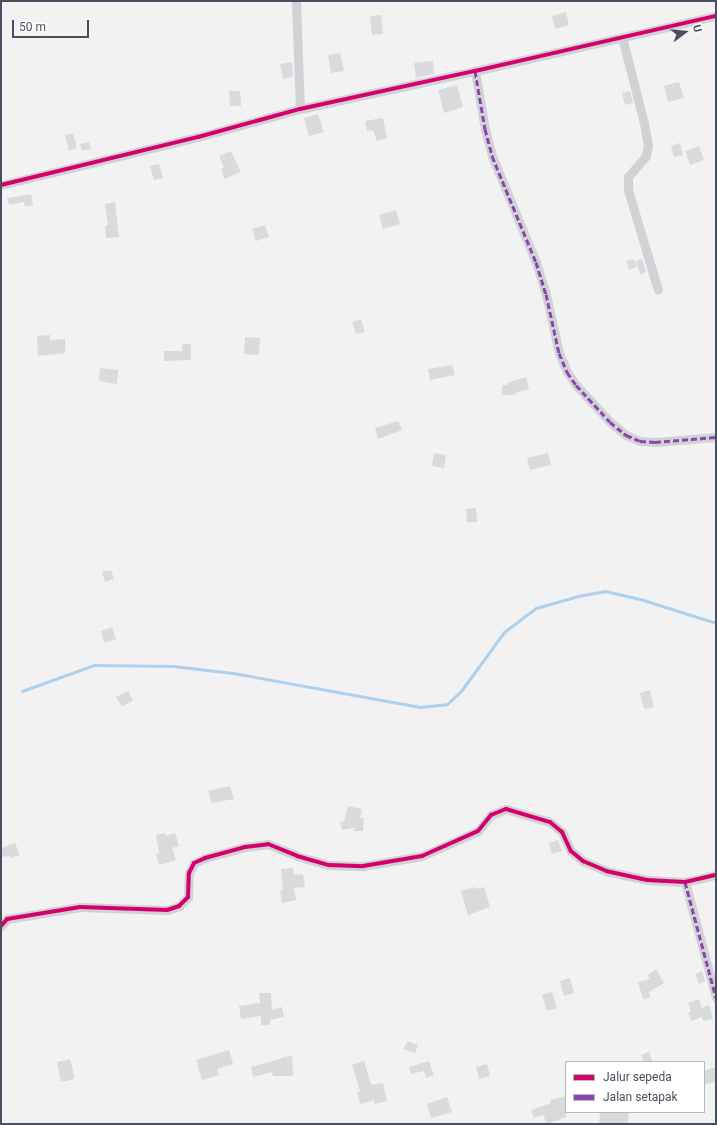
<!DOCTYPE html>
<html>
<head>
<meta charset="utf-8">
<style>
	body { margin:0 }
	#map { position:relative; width:717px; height:1125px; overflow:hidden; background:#f2f2f2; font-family:Roboto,sans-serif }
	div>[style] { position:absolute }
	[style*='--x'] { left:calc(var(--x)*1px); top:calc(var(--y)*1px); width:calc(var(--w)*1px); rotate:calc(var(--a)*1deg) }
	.stream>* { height:3px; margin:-1.5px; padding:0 1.5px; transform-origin:1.5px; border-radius:1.5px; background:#acd0ed }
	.building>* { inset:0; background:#d9dadc }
	.street>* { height:9px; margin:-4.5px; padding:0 4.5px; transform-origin:4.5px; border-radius:4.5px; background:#d0d2d5 }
	.quiet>* { height:3px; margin-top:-1.5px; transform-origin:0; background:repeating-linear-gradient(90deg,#8e44ad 0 6px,transparent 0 9px) }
	.cycleway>* { height:4px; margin:-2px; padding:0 2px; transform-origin:2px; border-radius:2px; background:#d6006c }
	span { translate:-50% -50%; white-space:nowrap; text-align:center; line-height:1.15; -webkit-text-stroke:3px #fff; paint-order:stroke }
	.frame { position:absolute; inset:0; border:2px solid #494f5e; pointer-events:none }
	.legend { position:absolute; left:565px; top:1061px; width:140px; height:52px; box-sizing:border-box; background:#fff; border:1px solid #b6b9bf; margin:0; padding:5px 7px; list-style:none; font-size:12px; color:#494f5e }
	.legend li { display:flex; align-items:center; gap:8px; height:20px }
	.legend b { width:20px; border:1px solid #b6b9bf }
	.north { position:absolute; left:665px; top:12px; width:40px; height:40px; -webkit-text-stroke:3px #fff; paint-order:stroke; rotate:74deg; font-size:11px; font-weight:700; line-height:16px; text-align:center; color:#494f5e }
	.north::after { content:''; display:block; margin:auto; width:14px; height:18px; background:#494f5e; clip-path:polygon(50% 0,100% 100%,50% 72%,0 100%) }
	.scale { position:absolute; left:12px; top:20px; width:77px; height:18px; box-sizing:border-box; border:2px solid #494f5e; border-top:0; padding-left:5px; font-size:12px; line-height:14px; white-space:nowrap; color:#494f5e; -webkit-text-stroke:3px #fff; paint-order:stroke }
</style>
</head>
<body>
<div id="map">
	<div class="stream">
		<i style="--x:22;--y:691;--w:77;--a:-19.9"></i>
		<i style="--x:94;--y:665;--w:79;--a:0.7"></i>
		<i style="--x:173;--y:666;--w:60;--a:6.7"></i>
		<i style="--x:233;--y:673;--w:190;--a:10.3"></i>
		<i style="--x:420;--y:707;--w:27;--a:-6"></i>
		<i style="--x:447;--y:704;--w:19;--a:-43"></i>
		<i style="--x:461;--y:691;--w:73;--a:-53.9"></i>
		<i style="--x:504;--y:632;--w:40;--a:-37"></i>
		<i style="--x:536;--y:608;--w:44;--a:-15.9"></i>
		<i style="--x:578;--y:596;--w:27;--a:-10"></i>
		<i style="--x:605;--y:591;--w:39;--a:13"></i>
		<i style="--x:643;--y:600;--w:77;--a:17.5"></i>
	</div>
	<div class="building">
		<i style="clip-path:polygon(566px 12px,569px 25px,555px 29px,552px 16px)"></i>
		<i style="clip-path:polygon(381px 15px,383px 34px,372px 35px,370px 16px)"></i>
		<i style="clip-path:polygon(340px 53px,344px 71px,331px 73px,328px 55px)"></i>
		<i style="clip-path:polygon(433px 61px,434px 74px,416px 78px,414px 63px)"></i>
		<i style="clip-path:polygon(292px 62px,293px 77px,283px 79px,280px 64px)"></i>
		<i style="clip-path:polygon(679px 82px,684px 98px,668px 102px,664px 86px)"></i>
		<i style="clip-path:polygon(457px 85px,463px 107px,444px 113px,438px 90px)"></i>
		<i style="clip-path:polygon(229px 91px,240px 91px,241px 106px,230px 106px)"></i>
		<i style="clip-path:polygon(630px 91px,633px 103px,625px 105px,622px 93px)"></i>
		<i style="clip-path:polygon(318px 114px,324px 132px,309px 136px,304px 118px)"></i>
		<i style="clip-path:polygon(383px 118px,387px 138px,377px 141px,373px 130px,367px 131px,365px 121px)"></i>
		<i style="clip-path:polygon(73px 133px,77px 148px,69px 151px,65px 135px)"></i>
		<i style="clip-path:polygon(89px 142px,91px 149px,82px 151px,80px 144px)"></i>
		<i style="clip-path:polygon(680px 143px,683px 155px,674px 157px,671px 146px)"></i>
		<i style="clip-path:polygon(699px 146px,704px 160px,690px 165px,685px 151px)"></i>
		<i style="clip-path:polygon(231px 151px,241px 172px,224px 179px,221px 169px,224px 168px,219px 156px)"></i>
		<i style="clip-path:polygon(159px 164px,163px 178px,154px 180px,150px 166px)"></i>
		<i style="clip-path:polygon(31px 194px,33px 205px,25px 207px,24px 202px,9px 205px,7px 198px)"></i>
		<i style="clip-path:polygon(115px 202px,119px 237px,106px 238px,105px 226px,108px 225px,105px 204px)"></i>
		<i style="clip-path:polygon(396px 210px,400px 224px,383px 229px,379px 215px)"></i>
		<i style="clip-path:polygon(265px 225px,269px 237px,256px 241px,252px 229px)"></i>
		<i style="clip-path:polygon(634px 259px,637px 267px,629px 270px,626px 261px)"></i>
		<i style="clip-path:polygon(642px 259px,646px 272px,640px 275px,636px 261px)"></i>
		<i style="clip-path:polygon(361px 319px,365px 332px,356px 334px,352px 322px)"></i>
		<i style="clip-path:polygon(50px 335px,50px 340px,65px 339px,65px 353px,38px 356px,37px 336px)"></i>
		<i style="clip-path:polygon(245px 337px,260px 338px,259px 355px,244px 354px)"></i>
		<i style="clip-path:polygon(182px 344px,191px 344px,191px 360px,164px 361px,164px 351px,182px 351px)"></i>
		<i style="clip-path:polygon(452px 365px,455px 375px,430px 380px,428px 369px)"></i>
		<i style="clip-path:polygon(100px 368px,118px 370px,117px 384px,99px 381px)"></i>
		<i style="clip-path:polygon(526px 377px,529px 389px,515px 393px,515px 395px,502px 395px,502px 385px,507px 385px,507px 383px)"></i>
		<i style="clip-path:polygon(398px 421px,402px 430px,378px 439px,375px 428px)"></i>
		<i style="clip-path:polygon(434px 453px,446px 455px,444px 468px,432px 466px)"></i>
		<i style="clip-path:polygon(548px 453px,551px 465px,530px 470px,527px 458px)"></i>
		<i style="clip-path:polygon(476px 508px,477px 522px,467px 522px,466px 509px)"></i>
		<i style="clip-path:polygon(111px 570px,114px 579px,105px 582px,102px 572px)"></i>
		<i style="clip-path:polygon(112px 627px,116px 639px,104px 643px,101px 631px)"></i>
		<i style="clip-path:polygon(650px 690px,654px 707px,644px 709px,640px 693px)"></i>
		<i style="clip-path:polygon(128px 691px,133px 700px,122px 707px,116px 697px)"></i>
		<i style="clip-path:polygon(230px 786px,234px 799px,212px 803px,208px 791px)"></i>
		<i style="clip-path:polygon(348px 806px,362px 809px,360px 818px,364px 818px,363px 831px,354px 831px,354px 828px,342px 830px,340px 822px,344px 821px)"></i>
		<i style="clip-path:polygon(165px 833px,166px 836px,175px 833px,179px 846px,172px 848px,176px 860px,159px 865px,156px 854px,159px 853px,156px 835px)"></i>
		<i style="clip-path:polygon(558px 840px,562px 851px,552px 854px,549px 843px)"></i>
		<i style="clip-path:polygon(15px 843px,20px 855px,11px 858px,10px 856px,1px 857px,1px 848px)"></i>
		<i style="clip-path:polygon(293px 868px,294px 875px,303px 874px,305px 887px,294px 888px,296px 900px,282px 903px,280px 891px,283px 890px,281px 869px)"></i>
		<i style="clip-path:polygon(475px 887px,476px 889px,484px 887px,490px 907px,468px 915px,461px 891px)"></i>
		<i style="clip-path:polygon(656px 969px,664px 983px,649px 992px,650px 998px,643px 999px,638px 982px,650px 979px,647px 975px)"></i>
		<i style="clip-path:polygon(702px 971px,705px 981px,699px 984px,695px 974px)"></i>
		<i style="clip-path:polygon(570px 978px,574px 993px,564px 996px,560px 981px)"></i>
		<i style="clip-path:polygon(552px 992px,557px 1008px,547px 1011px,542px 995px)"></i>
		<i style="clip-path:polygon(259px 993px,271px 993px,272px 1010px,282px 1007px,284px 1017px,270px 1020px,270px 1025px,261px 1025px,261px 1016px,241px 1019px,239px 1006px,260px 1003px)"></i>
		<i style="clip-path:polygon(699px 999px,702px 1008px,709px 1005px,713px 1019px,703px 1021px,702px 1017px,691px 1021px,688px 1013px,691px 1012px,688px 1003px)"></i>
		<i style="clip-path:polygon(407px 1041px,418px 1045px,415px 1053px,404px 1049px)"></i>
		<i style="clip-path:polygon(229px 1050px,233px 1064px,217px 1069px,219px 1075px,202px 1080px,196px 1060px)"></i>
		<i style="clip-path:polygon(649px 1052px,653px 1062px,644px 1062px,641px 1055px)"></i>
		<i style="clip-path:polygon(292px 1056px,293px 1076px,273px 1076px,272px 1072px,253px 1077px,251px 1067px,283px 1058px,282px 1057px)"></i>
		<i style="clip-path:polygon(70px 1059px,75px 1079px,61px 1082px,57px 1062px)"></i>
		<i style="clip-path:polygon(364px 1061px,371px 1085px,383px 1083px,387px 1101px,375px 1104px,374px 1100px,360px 1104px,357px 1092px,360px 1091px,352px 1065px)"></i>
		<i style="clip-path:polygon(429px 1061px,434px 1075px,426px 1078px,424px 1071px,411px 1074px,409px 1067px)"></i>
		<i style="clip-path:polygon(487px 1064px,490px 1076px,479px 1079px,476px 1067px)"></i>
		<i style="clip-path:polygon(716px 1067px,716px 1081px,704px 1085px,704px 1071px)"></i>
		<i style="clip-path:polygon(566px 1096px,566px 1117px,547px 1124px,543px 1115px,534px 1118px,531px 1110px,551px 1103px,550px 1100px)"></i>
		<i style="clip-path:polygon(447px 1097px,452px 1112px,431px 1118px,427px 1104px)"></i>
		<i style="clip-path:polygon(600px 1112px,629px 1112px,628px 1124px,599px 1124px)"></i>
	</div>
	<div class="street">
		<i style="--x:296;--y:1;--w:108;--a:87.9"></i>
		<i style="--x:622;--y:37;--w:89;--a:75.7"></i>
		<i style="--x:644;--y:123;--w:22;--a:80"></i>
		<i style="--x:648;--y:145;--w:11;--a:100"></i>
		<i style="--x:646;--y:156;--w:28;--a:131"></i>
		<i style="--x:628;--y:177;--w:13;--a:90"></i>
		<i style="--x:628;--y:190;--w:104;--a:73.3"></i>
		<i style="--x:475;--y:71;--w:59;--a:80.2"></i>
		<i style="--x:485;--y:129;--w:28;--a:75"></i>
		<i style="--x:492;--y:156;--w:115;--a:67.5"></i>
		<i style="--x:536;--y:262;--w:34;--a:73"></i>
		<i style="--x:546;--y:294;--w:60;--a:77.6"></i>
		<i style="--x:559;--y:353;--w:21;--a:67"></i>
		<i style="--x:567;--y:372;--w:16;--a:55"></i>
		<i style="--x:576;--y:385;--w:50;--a:47.4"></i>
		<i style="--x:610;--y:422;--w:21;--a:39"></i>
		<i style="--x:626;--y:435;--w:15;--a:23"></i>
		<i style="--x:640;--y:441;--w:15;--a:4"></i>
		<i style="--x:655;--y:442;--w:61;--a:-4.7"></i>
		<i style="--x:1;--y:185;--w:203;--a:-13.7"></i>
		<i style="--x:198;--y:137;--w:106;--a:-15.4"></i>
		<i style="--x:300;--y:109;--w:179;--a:-12.3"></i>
		<i style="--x:475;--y:71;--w:247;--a:-12.9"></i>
		<i style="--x:685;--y:882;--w:120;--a:75"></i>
		<i style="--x:1;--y:926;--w:9;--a:-49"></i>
		<i style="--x:7;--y:919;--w:74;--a:-9.3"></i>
		<i style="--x:80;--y:907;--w:87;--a:2"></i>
		<i style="--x:167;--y:910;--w:13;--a:-18"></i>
		<i style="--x:179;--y:906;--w:13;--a:-45"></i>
		<i style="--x:188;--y:897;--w:24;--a:-88"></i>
		<i style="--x:189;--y:873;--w:11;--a:-63"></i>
		<i style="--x:194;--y:863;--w:12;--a:-24"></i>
		<i style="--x:205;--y:858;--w:41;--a:-15.4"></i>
		<i style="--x:245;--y:847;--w:23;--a:-7"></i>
		<i style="--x:268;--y:844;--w:31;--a:22"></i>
		<i style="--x:297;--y:856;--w:33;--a:16"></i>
		<i style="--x:329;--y:865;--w:34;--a:2"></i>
		<i style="--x:363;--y:866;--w:60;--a:-9.6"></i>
		<i style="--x:422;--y:856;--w:61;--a:-24.1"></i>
		<i style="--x:478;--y:831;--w:21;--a:-51"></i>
		<i style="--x:491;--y:815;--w:16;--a:-22"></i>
		<i style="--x:506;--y:809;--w:46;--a:16.5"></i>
		<i style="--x:550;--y:822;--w:16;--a:40"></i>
		<i style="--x:562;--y:832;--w:21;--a:65"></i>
		<i style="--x:571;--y:851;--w:16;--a:40"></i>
		<i style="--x:583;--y:861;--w:25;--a:23"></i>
		<i style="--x:606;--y:871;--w:42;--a:12.4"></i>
		<i style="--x:647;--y:880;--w:38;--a:3"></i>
		<i style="--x:685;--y:882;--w:32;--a:-13"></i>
	</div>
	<div class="quiet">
		<i style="--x:475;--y:71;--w:59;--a:80.2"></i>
		<i style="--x:485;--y:129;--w:28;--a:75"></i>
		<i style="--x:492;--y:156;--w:115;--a:67.5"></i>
		<i style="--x:536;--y:262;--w:34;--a:73"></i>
		<i style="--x:546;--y:294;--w:60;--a:77.6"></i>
		<i style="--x:559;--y:353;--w:21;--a:67"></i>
		<i style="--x:567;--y:372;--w:16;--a:55"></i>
		<i style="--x:576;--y:385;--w:50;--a:47.4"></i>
		<i style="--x:610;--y:422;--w:21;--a:39"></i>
		<i style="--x:626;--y:435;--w:15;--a:23"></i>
		<i style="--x:640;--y:441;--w:15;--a:4"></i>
		<i style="--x:655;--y:442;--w:61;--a:-4.7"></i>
		<i style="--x:685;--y:882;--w:120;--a:75"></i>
	</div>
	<div class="cycleway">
		<i style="--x:1;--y:185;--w:203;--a:-13.7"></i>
		<i style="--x:198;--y:137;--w:106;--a:-15.4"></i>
		<i style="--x:300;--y:109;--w:179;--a:-12.3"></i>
		<i style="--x:475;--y:71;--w:247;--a:-12.9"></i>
		<i style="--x:1;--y:926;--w:9;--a:-49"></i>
		<i style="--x:7;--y:919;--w:74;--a:-9.3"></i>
		<i style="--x:80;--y:907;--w:87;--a:2"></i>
		<i style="--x:167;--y:910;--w:13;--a:-18"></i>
		<i style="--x:179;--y:906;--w:13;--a:-45"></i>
		<i style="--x:188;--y:897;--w:24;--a:-88"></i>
		<i style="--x:189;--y:873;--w:11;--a:-63"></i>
		<i style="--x:194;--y:863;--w:12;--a:-24"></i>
		<i style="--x:205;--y:858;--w:41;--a:-15.4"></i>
		<i style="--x:245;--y:847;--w:23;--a:-7"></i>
		<i style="--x:268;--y:844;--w:31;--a:22"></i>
		<i style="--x:297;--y:856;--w:33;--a:16"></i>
		<i style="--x:329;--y:865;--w:34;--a:2"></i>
		<i style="--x:363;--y:866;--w:60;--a:-9.6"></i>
		<i style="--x:422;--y:856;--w:61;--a:-24.1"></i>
		<i style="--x:478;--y:831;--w:21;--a:-51"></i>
		<i style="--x:491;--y:815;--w:16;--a:-22"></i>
		<i style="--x:506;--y:809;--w:46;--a:16.5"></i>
		<i style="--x:550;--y:822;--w:16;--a:40"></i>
		<i style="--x:562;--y:832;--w:21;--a:65"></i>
		<i style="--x:571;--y:851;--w:16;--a:40"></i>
		<i style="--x:583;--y:861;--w:25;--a:23"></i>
		<i style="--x:606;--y:871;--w:42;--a:12.4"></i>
		<i style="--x:647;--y:880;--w:38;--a:3"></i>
		<i style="--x:685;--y:882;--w:32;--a:-13"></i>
	</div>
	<div class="frame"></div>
	<ul class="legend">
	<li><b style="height:5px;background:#d6006c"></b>Jalur sepeda</li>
	<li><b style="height:5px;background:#8e44ad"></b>Jalan setapak</li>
	</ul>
	<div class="north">U</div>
	<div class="scale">50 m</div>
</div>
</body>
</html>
